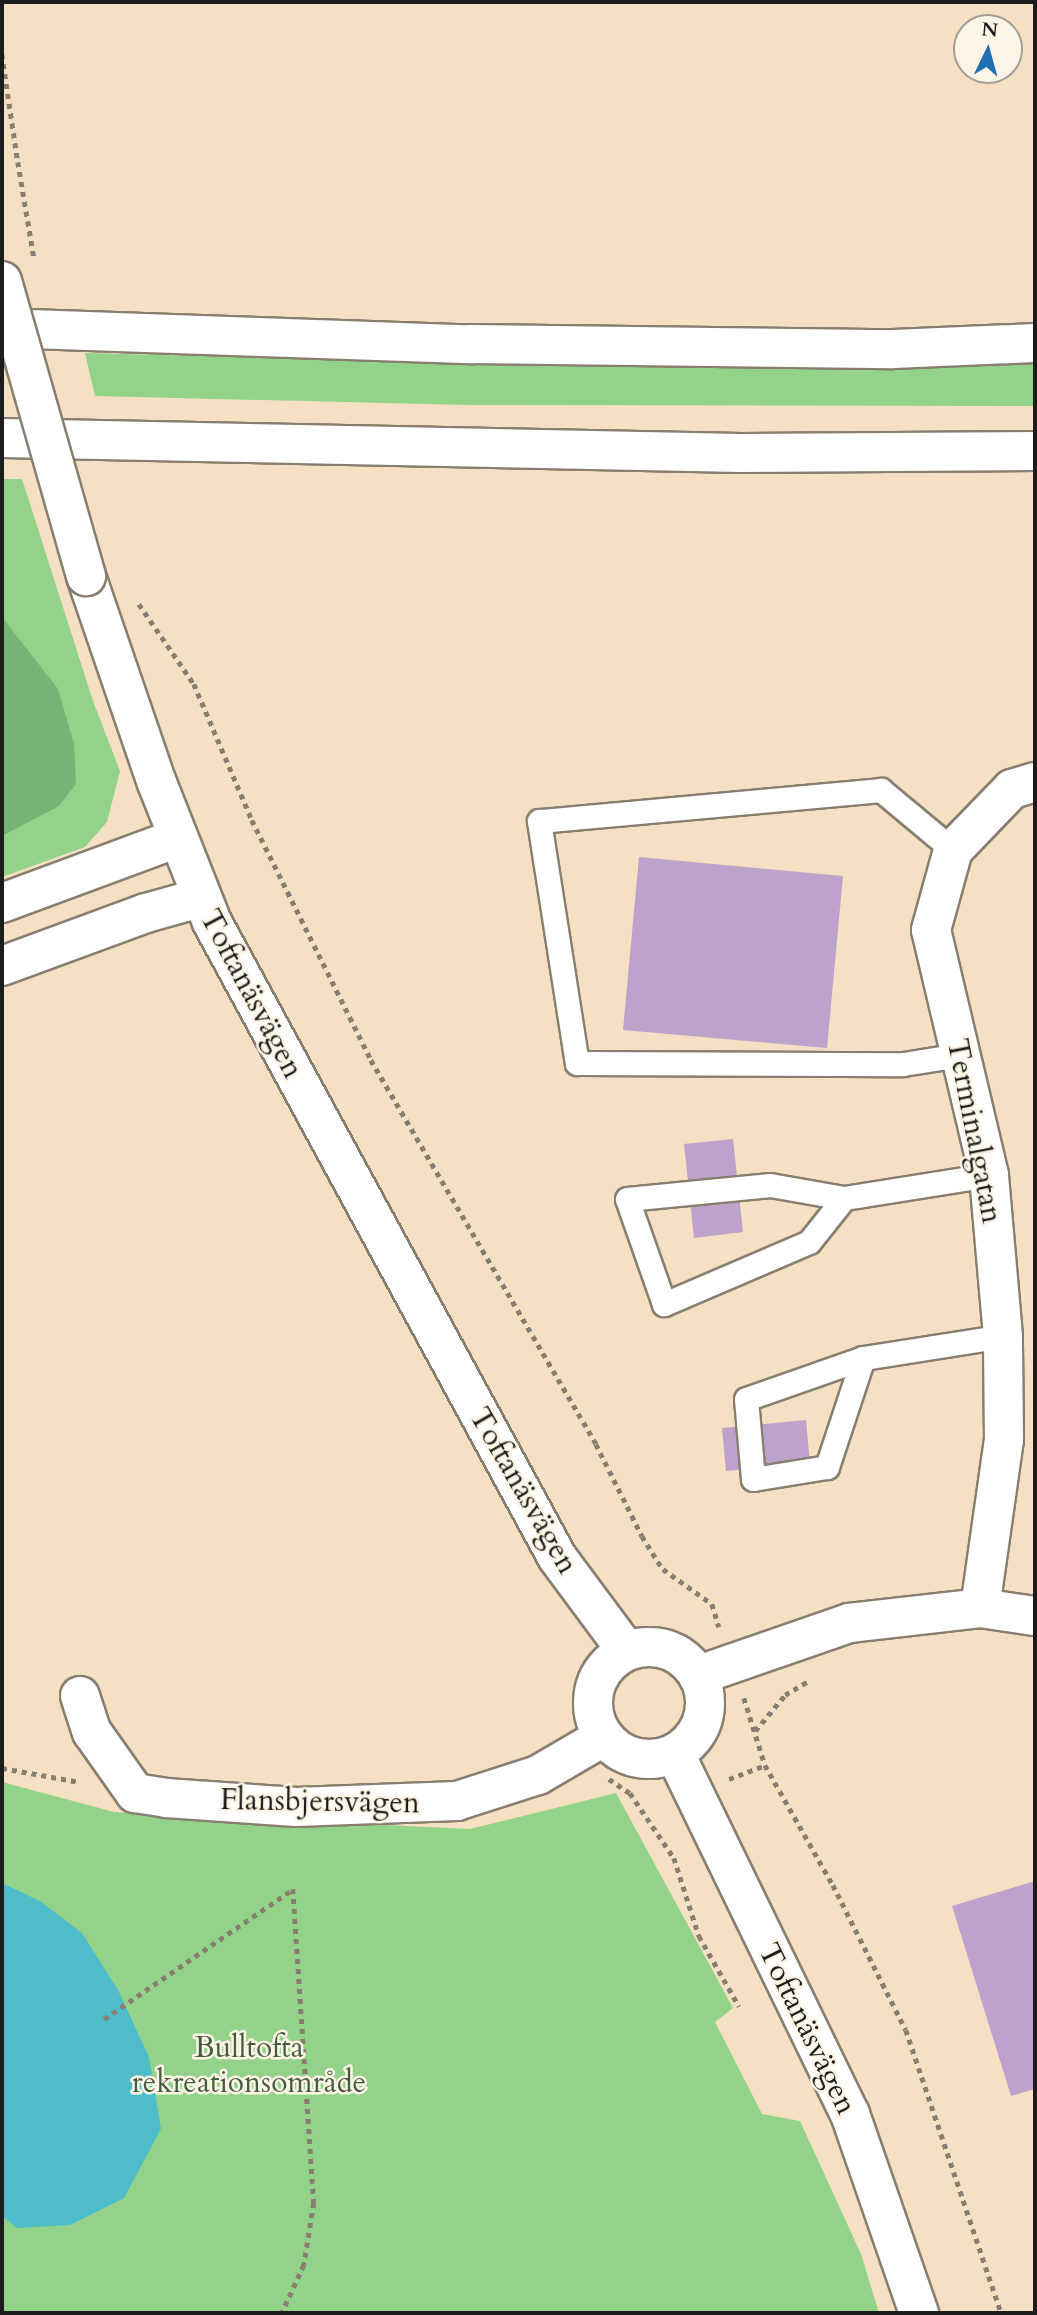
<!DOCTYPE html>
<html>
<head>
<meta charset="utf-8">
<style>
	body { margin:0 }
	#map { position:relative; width:1037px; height:2315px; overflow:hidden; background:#f5e0c3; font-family:Cardo,serif }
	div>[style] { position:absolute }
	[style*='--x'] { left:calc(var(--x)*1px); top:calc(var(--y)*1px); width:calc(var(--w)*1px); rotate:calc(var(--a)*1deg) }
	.green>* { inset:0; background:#93d289 }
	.forest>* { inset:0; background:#76b475 }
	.water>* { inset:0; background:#4fbcca }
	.building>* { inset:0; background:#bda2cc }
	.path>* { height:4.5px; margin-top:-2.25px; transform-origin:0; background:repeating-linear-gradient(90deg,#887e70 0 5px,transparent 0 10px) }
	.roads { filter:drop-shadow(2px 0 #887e70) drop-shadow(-2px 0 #887e70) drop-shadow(0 2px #887e70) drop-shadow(0 -2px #887e70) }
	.service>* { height:23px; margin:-11.5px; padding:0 11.5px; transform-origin:11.5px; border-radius:11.5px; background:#fff }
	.minor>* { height:38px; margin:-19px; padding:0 19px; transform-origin:19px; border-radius:19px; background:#fff }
	.tertiary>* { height:38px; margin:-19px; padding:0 19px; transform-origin:19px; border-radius:19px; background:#fff }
	.tertiary>.ring { margin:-19px; padding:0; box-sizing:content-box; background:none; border:38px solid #fff; border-radius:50% }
	.motorway>* { height:38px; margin:-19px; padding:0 19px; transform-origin:19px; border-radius:19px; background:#fff }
	.path-bridge>* { height:4.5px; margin-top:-2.25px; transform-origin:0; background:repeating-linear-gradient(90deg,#887e70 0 5px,transparent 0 10px) }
	.bridges { filter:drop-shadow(2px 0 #887e70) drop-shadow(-2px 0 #887e70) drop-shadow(0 2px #887e70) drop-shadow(0 -2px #887e70) }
	.tertiary-bridge>* { height:38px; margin:-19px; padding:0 19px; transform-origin:19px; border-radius:19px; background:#fff }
	span { translate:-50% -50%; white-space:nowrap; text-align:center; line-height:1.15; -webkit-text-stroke:5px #fcf5e5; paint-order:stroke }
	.street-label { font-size:30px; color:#1c1c1c }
	.park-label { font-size:30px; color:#465c42 }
	.frame { position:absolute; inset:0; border:4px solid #1c1c1c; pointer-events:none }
	.north { position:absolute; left:953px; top:14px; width:70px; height:70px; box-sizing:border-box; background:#fcf5e5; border:2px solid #a29e95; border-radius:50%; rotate:5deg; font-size:19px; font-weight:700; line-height:28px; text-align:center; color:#1c1c1c }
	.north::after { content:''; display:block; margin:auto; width:24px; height:32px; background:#1f6fb2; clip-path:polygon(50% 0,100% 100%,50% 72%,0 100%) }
</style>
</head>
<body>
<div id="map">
	<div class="green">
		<i style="clip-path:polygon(85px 353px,472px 363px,895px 365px,1035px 361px,1035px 406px,468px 405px,95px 396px)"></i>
		<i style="clip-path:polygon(2px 479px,22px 479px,93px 701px,120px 771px,107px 822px,85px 847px,2px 877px)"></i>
		<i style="clip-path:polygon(2px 1782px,114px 1812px,470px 1829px,616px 1793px,733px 2008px,715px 2022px,762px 2114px,800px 2121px,861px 2254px,879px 2313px,2px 2313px)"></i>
	</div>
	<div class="forest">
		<i style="clip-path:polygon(2px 617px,58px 689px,74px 744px,76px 784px,59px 806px,2px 836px)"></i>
	</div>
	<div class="water">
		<i style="clip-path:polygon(2px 1883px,40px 1901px,82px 1933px,118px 1990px,149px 2057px,161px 2129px,124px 2198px,70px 2225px,17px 2228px,2px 2216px)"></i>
	</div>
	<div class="building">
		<i style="clip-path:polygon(639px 857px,843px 876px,827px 1048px,623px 1030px)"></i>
		<i style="clip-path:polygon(733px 1139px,743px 1232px,694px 1238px,684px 1144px)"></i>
		<i style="clip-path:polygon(806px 1420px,810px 1464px,726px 1471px,722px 1428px)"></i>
		<i style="clip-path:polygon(1035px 1881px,1035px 2089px,1011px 2096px,952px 1906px)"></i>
	</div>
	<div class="path">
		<i style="--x:2;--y:54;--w:109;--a:81.6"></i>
		<i style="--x:139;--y:604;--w:97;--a:55.5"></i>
		<i style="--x:194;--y:684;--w:148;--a:66.9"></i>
		<i style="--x:252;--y:820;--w:268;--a:63.6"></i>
		<i style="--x:371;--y:1060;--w:445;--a:59.6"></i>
		<i style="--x:596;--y:1444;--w:103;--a:63.4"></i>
		<i style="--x:642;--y:1536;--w:39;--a:58"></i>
		<i style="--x:663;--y:1569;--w:60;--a:35.5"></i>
		<i style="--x:712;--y:1604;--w:24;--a:73"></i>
		<i style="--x:744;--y:1698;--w:70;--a:72.6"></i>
		<i style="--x:765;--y:1765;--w:138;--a:60.5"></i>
		<i style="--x:833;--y:1885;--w:162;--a:63.3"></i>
		<i style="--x:906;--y:2030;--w:299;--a:71.4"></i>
		<i style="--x:755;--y:1731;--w:47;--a:-50.2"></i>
		<i style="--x:785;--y:1695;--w:29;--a:-31"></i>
		<i style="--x:2;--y:1768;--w:79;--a:10.2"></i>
		<i style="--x:609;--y:1779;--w:25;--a:34"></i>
		<i style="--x:630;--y:1793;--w:78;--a:55.9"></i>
		<i style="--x:674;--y:1858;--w:82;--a:72.2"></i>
		<i style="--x:699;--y:1936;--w:81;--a:60.3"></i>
		<i style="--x:729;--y:1779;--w:39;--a:-21"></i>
		<i style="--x:104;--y:2019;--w:229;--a:-34.5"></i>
		<i style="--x:293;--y:1889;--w:315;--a:86.2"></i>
		<i style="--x:314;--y:2203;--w:63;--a:99.2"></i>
		<i style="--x:304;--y:2265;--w:53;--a:114.6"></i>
	</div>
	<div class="roads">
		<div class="service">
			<i style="--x:953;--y:850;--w:94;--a:-140.2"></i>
			<i style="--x:881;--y:790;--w:343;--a:174.8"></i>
			<i style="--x:539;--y:821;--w:245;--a:81.1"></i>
			<i style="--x:577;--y:1063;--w:326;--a:0.2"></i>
			<i style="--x:903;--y:1064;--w:58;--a:-9"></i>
			<i style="--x:844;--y:1198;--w:56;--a:128.5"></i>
			<i style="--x:809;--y:1242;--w:158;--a:156.8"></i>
			<i style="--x:664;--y:1304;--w:111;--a:-109.4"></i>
			<i style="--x:627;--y:1199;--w:144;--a:-5.6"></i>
			<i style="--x:770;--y:1185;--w:75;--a:10"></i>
			<i style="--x:844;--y:1198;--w:147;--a:-9"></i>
			<i style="--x:863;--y:1358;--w:115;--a:108.3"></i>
			<i style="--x:827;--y:1467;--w:75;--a:170.8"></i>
			<i style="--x:753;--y:1479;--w:80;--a:-95"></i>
			<i style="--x:746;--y:1399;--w:124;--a:-19.3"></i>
			<i style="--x:863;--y:1358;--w:142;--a:-8.9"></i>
		</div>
		<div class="minor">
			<i style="--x:980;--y:1608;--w:170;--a:-81.9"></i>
			<i style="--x:1004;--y:1440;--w:104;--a:-90.6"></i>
			<i style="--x:1003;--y:1336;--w:162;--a:-95"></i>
			<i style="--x:989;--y:1175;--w:252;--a:-103.3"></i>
			<i style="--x:931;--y:930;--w:83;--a:-74.6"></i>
			<i style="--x:953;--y:850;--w:85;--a:-46"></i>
			<i style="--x:1012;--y:789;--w:24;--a:-17"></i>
			<i style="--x:699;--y:1675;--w:159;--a:-19.1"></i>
			<i style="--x:849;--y:1623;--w:132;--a:-6.5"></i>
			<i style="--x:980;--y:1608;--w:56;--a:8.3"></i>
			<i style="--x:80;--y:1696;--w:38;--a:72"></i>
			<i style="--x:92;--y:1732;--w:75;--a:54.8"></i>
			<i style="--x:135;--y:1793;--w:31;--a:9"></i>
			<i style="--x:166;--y:1798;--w:130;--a:4"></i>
			<i style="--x:296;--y:1807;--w:161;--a:-2.1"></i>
			<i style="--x:457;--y:1801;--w:85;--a:-17.8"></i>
			<i style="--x:538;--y:1775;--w:75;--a:-30.3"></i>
		</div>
		<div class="tertiary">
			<i style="--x:86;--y:576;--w:219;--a:71.1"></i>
			<i style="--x:157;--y:783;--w:149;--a:68.4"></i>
			<i style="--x:212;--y:922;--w:723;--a:61.48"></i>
			<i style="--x:557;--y:1557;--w:116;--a:53.4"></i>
			<i class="ring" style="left:593px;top:1647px;width:74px;height:74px"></i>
			<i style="--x:675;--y:1754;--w:400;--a:64.1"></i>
			<i style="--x:850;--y:2114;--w:211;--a:70.9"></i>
		</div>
		<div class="motorway">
			<i style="--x:2;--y:328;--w:469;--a:2"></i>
			<i style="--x:471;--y:344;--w:422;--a:0.7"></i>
			<i style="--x:893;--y:349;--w:142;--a:-2.4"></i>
			<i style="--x:2;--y:438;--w:739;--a:1.16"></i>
			<i style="--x:741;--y:453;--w:294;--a:-0.4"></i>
			<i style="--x:2;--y:903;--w:188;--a:-20.3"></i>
			<i style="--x:2;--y:966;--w:153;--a:-20.2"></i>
			<i style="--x:146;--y:913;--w:56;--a:-15.5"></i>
		</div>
	</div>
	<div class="path-bridge">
		<i style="--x:18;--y:162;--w:97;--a:80.5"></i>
	</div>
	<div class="bridges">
		<div class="tertiary-bridge">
			<i style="--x:2;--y:281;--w:307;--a:74.1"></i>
		</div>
	</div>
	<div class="street-label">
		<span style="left:251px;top:994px;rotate:62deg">Toftanäsvägen</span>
		<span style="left:974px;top:1131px;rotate:79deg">Terminalgatan</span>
		<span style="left:523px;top:1491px;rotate:60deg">Toftanäsvägen</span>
		<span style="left:320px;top:1802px;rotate:1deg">Flansbjersvägen</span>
		<span style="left:807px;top:2029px;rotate:64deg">Toftanäsvägen</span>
	</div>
	<div class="park-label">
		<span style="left:249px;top:2065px">Bulltofta<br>rekreationsområde</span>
	</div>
	<div class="frame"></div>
	<div class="north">N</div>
</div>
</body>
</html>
